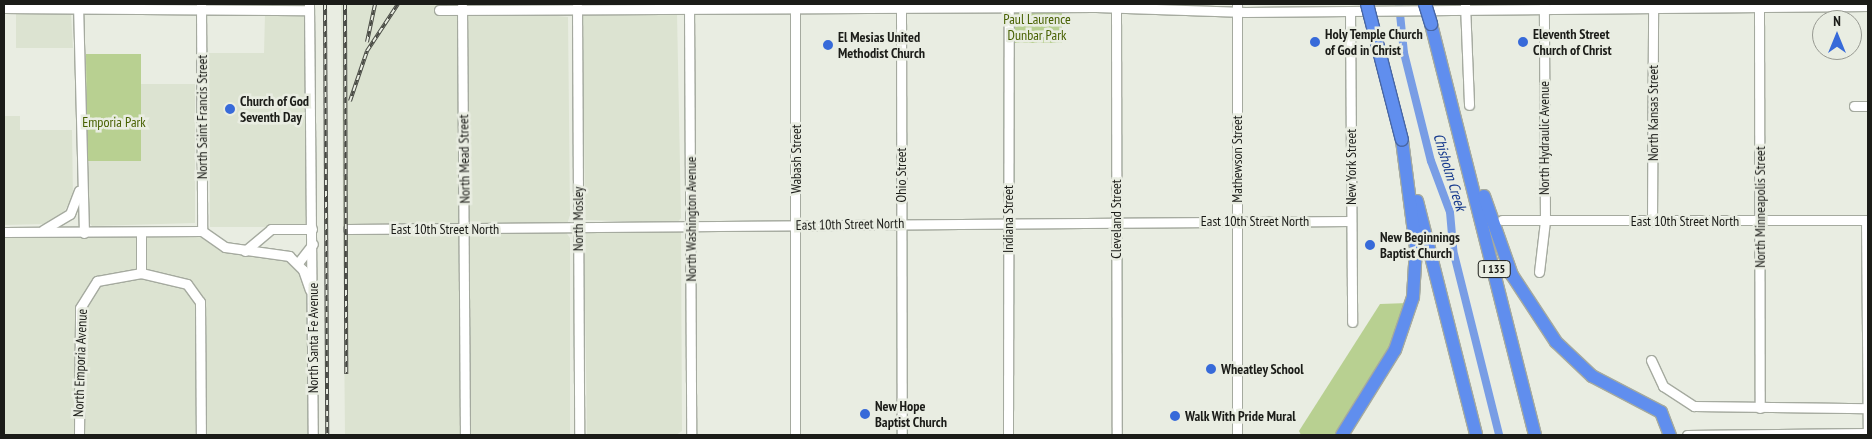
<!DOCTYPE html>
<html>
<head>
<meta charset="utf-8">
<style>
	body { margin:0 }
	#map { position:relative; width:1872px; height:439px; overflow:hidden; background:#e9ede2; font-family:"PT Sans Narrow",sans-serif }
	div>[style] { position:absolute }
	[style*='--x'] { left:calc(var(--x)*1px); top:calc(var(--y)*1px); width:calc(var(--w)*1px); rotate:calc(var(--a)*1deg) }
	.built>* { inset:0; background:#dce3d1 }
	.green>* { inset:0; background:#b8d091 }
	.canal>* { height:8px; margin:-4px; padding:0 4px; transform-origin:4px; border-radius:4px; background:#789de5 }
	.roads { filter:drop-shadow(1px 0 #a5aa9f) drop-shadow(-1px 0 #a5aa9f) drop-shadow(0 1px #a5aa9f) drop-shadow(0 -1px #a5aa9f) }
	.minor>* { height:9px; margin:-4.5px; padding:0 4.5px; transform-origin:4.5px; border-radius:4.5px; background:#fff }
	.highway>* { height:12px; margin:-6px; padding:0 6px; transform-origin:6px; border-radius:6px; background:#608eee }
	.rail>* { height:4px; margin-top:-2px; transform-origin:0; background:repeating-linear-gradient(90deg,#e9ede2 0 5.5px,#484a44 0 11px); box-sizing:border-box; border-block:1px solid #484a44 }
	.bridges { filter:drop-shadow(1px 0 #4866a3) drop-shadow(-1px 0 #4866a3) drop-shadow(0 1px #4866a3) drop-shadow(0 -1px #4866a3) }
	.highway-bridge>* { height:12px; margin:-6px; padding:0 6px; transform-origin:6px; border-radius:6px; background:#608eee }
	.dots>* { width:14px; height:14px; translate:-50% -50%; box-sizing:border-box; border:2px solid #e9ede2; border-radius:50% }
	span { translate:-50% -50%; white-space:nowrap; text-align:center; line-height:1.15; -webkit-text-stroke:5px #e9ede2; paint-order:stroke }
	.shield-label span { padding:1px 4px; background:#e9ede2; border:1px solid; border-radius:4px; -webkit-text-stroke-width:0 }
	.shield-label { font-size:12px; color:#1b1c18; font-weight:700 }
	.park-label { font-size:14px; color:#476000 }
	.poi-label { font-size:14px; color:#1b1c18; font-weight:700 }
	.left { translate:0 -50%; text-align:left }
	.street-label { font-size:14px; color:#1b1c18 }
	.water-label { font-size:15px; color:#163a8d; font-style:italic }
	.frame { position:absolute; inset:0; border:5px solid #1b1c18; pointer-events:none }
	.north { position:absolute; left:1812px; top:10px; width:50px; height:50px; box-sizing:border-box; background:#e9ede2; border:1px solid #979991; border-radius:50%; rotate:0deg; font-size:14px; font-weight:700; line-height:20px; text-align:center; color:#1b1c18 }
	.north::after { content:''; display:block; margin:auto; width:18px; height:22px; background:#376ad9; clip-path:polygon(50% 0,100% 100%,50% 72%,0 100%) }
</style>
</head>
<body>
<div id="map">
	<div class="built">
		<i style="clip-path:polygon(341px 4px,562px 4px,519px 4px,519px 12px,568px 17px,570px 215px,565px 231px,570px 238px,570px 435px,345px 435px)"></i>
		<i style="clip-path:polygon(16px 13px,71px 14px,73px 48px,16px 48px)"></i>
		<i style="clip-path:polygon(677px 13px,681px 218px,677px 223px,585px 220px,583px 15px)"></i>
		<i style="clip-path:polygon(265px 14px,306px 15px,307px 227px,210px 227px,209px 53px,264px 53px)"></i>
		<i style="clip-path:polygon(141px 84px,195px 84px,195px 223px,92px 226px,87px 220px,87px 161px,141px 161px)"></i>
		<i style="clip-path:polygon(4px 116px,20px 116px,20px 130px,72px 130px,73px 197px,62px 215px,44px 224px,4px 225px)"></i>
		<i style="clip-path:polygon(681px 231px,682px 431px,676px 435px,587px 435px,584px 232px)"></i>
		<i style="clip-path:polygon(4px 235px,198px 236px,232px 254px,273px 256px,292px 264px,300px 270px,307px 295px,308px 435px,4px 435px)"></i>
	</div>
	<div class="green">
		<i style="clip-path:polygon(1015px 11px,1062px 11px,1062px 43px,1013px 43px)"></i>
		<i style="clip-path:polygon(86px 54px,141px 54px,141px 161px,87px 161px)"></i>
		<i style="clip-path:polygon(1408px 303px,1401px 332px,1335px 435px,1301px 435px,1299px 431px,1380px 304px)"></i>
	</div>
	<div class="canal">
		<i style="--x:1399;--y:4;--w:49;--a:84.2"></i>
		<i style="--x:1404;--y:53;--w:111;--a:76"></i>
		<i style="--x:1431;--y:161;--w:54;--a:69.6"></i>
		<i style="--x:1450;--y:212;--w:38;--a:85"></i>
		<i style="--x:1453;--y:250;--w:191;--a:76"></i>
	</div>
	<div class="roads">
		<div class="minor">
			<i style="--x:78;--y:4;--w:229;--a:88.5"></i>
			<i style="--x:201;--y:4;--w:227;--a:89.7"></i>
			<i style="--x:309;--y:4;--w:431;--a:89.5"></i>
			<i style="--x:689;--y:4;--w:431;--a:89.7"></i>
			<i style="--x:795;--y:4;--w:431;--a:90"></i>
			<i style="--x:901;--y:4;--w:431;--a:89.9"></i>
			<i style="--x:1237;--y:4;--w:431;--a:90"></i>
			<i style="--x:1465;--y:4;--w:101;--a:87.7"></i>
			<i style="--x:462;--y:6;--w:429;--a:89.6"></i>
			<i style="--x:577;--y:6;--w:429;--a:89.7"></i>
			<i style="--x:1116;--y:6;--w:429;--a:89.9"></i>
			<i style="--x:1759;--y:7;--w:401;--a:89.9"></i>
			<i style="--x:4;--y:8;--w:305;--a:0.4"></i>
			<i style="--x:439;--y:10;--w:657;--a:-0.26"></i>
			<i style="--x:1096;--y:7;--w:149;--a:1.9"></i>
			<i style="--x:1245;--y:12;--w:623;--a:-0.55"></i>
			<i style="--x:1350;--y:11;--w:311;--a:89.6"></i>
			<i style="--x:1854;--y:106;--w:14;--a:0"></i>
			<i style="--x:1502;--y:220;--w:366;--a:0"></i>
			<i style="--x:1866;--y:220;--w:210;--a:89.5"></i>
			<i style="--x:1652;--y:222;--w:217;--a:-89.7"></i>
			<i style="--x:348;--y:229;--w:1003;--a:-0.46"></i>
			<i style="--x:43;--y:230;--w:31;--a:-31"></i>
			<i style="--x:70;--y:214;--w:25;--a:-69"></i>
			<i style="--x:4;--y:232;--w:198;--a:-0.3"></i>
			<i style="--x:202;--y:231;--w:28;--a:35"></i>
			<i style="--x:225;--y:247;--w:65;--a:8"></i>
			<i style="--x:289;--y:256;--w:20;--a:45"></i>
			<i style="--x:303;--y:270;--w:21;--a:71"></i>
			<i style="--x:245;--y:251;--w:34;--a:-40"></i>
			<i style="--x:271;--y:229;--w:41;--a:0"></i>
			<i style="--x:298;--y:263;--w:24;--a:-52"></i>
			<i style="--x:1539;--y:272;--w:51;--a:-83.3"></i>
			<i style="--x:1545;--y:221;--w:217;--a:-90.3"></i>
			<i style="--x:141;--y:273;--w:41;--a:-90"></i>
			<i style="--x:1651;--y:360;--w:29;--a:65"></i>
			<i style="--x:1663;--y:386;--w:37;--a:33"></i>
			<i style="--x:1694;--y:406;--w:174;--a:0.7"></i>
			<i style="--x:79;--y:435;--w:127;--a:-89.5"></i>
			<i style="--x:80;--y:308;--w:32;--a:-58"></i>
			<i style="--x:97;--y:281;--w:45;--a:-10.3"></i>
			<i style="--x:141;--y:273;--w:47;--a:13.4"></i>
			<i style="--x:187;--y:284;--w:22;--a:54"></i>
			<i style="--x:200;--y:302;--w:133;--a:89.6"></i>
			<i style="--x:1008;--y:435;--w:431;--a:-89.9"></i>
			<i style="--x:1687;--y:435;--w:181;--a:-0.6"></i>
		</div>
		<div class="highway">
			<i style="--x:1431;--y:24;--w:424;--a:75.8"></i>
			<i style="--x:1484;--y:196;--w:84;--a:70.5"></i>
			<i style="--x:1512;--y:275;--w:80;--a:56.7"></i>
			<i style="--x:1556;--y:342;--w:50;--a:43.4"></i>
			<i style="--x:1592;--y:376;--w:78;--a:27.6"></i>
			<i style="--x:1661;--y:412;--w:25;--a:69"></i>
			<i style="--x:1417;--y:201;--w:241;--a:75.8"></i>
			<i style="--x:1342;--y:435;--w:100;--a:-58.1"></i>
			<i style="--x:1395;--y:350;--w:56;--a:-71.2"></i>
			<i style="--x:1413;--y:297;--w:49;--a:-86.5"></i>
			<i style="--x:1416;--y:248;--w:109;--a:-97.4"></i>
		</div>
	</div>
	<div class="rail">
		<i style="--x:325;--y:4;--w:431;--a:89.7"></i>
		<i style="--x:345;--y:4;--w:370;--a:89.8"></i>
		<i style="--x:367;--y:42;--w:39;--a:-78"></i>
		<i style="--x:350;--y:101;--w:53;--a:-71.2"></i>
		<i style="--x:367;--y:51;--w:56;--a:-56.6"></i>
	</div>
	<div class="bridges">
		<div class="highway-bridge">
			<i style="--x:1367;--y:4;--w:140;--a:75.6"></i>
			<i style="--x:1425;--y:4;--w:21;--a:73"></i>
		</div>
	</div>
	<div class="dots">
		<i style="left:1315px;top:42px;background:#376ad9"></i>
		<i style="left:1523px;top:42px;background:#376ad9"></i>
		<i style="left:828px;top:45px;background:#376ad9"></i>
		<i style="left:230px;top:109px;background:#376ad9"></i>
		<i style="left:1370px;top:245px;background:#376ad9"></i>
		<i style="left:1211px;top:369px;background:#376ad9"></i>
		<i style="left:865px;top:414px;background:#376ad9"></i>
		<i style="left:1175px;top:416px;background:#376ad9"></i>
	</div>
	<div class="shield-label">
		<span style="left:1494px;top:269px">I 135</span>
	</div>
	<div class="park-label">
		<span style="left:1037px;top:27px">Paul Laurence<br>Dunbar Park</span>
		<span style="left:114px;top:122px">Emporia Park</span>
	</div>
	<div class="poi-label">
		<span class="left" style="left:1325px;top:42px">Holy Temple Church<br>of God in Christ</span>
		<span class="left" style="left:1533px;top:42px">Eleventh Street<br>Church of Christ</span>
		<span class="left" style="left:838px;top:45px">El Mesias United<br>Methodist Church</span>
		<span class="left" style="left:240px;top:109px">Church of God<br>Seventh Day</span>
		<span class="left" style="left:1380px;top:245px">New Beginnings<br>Baptist Church</span>
		<span class="left" style="left:1221px;top:369px">Wheatley School</span>
		<span class="left" style="left:875px;top:414px">New Hope<br>Baptist Church</span>
		<span class="left" style="left:1185px;top:416px">Walk With Pride Mural</span>
	</div>
	<div class="street-label">
		<span style="left:1653px;top:113px;rotate:-90deg">North Kansas Street</span>
		<span style="left:202px;top:117px;rotate:-90deg">North Saint Francis Street</span>
		<span style="left:1544px;top:138px;rotate:-90deg">North Hydraulic Avenue</span>
		<span style="left:464px;top:159px;rotate:-91deg">North Mead Street</span>
		<span style="left:796px;top:159px;rotate:-90deg">Wabash Street</span>
		<span style="left:1237px;top:159px;rotate:-90deg">Mathewson Street</span>
		<span style="left:1351px;top:167px;rotate:-90deg">New York Street</span>
		<span style="left:901px;top:175px;rotate:-90deg">Ohio Street</span>
		<span style="left:1760px;top:207px;rotate:-90deg">North Minneapolis Street</span>
		<span style="left:578px;top:219px;rotate:-90deg">North Mosley</span>
		<span style="left:691px;top:219px;rotate:-90deg">North Washington Avenue</span>
		<span style="left:1008px;top:219px;rotate:-90deg">Indiana Street</span>
		<span style="left:1116px;top:219px;rotate:-90deg">Cleveland Street</span>
		<span style="left:1255px;top:221px">East 10th Street North</span>
		<span style="left:1685px;top:221px">East 10th Street North</span>
		<span style="left:850px;top:224px;rotate:-1deg">East 10th Street North</span>
		<span style="left:445px;top:229px">East 10th Street North</span>
		<span style="left:313px;top:338px;rotate:-90deg">North Santa Fe Avenue</span>
		<span style="left:80px;top:363px;rotate:-88deg">North Emporia Avenue</span>
	</div>
	<div class="water-label">
		<span style="left:1450px;top:172px;rotate:73deg">Chisholm Creek</span>
	</div>
	<div class="frame"></div>
	<div class="north">N</div>
</div>
</body>
</html>
